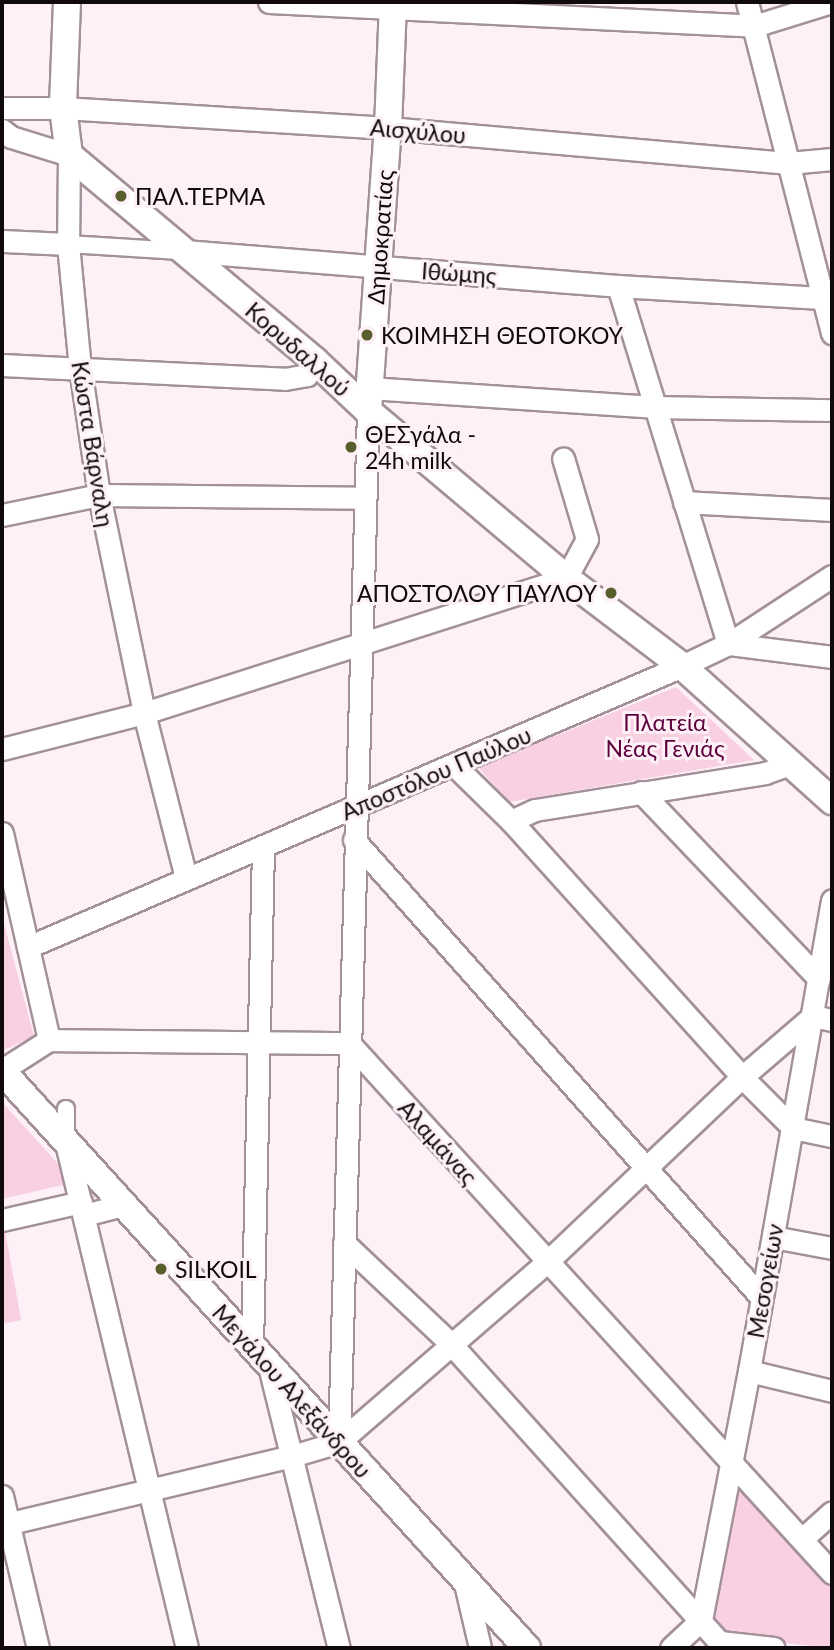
<!DOCTYPE html>
<html>
<head>
<meta charset="utf-8">
<style>
	body { margin:0 }
	#map { position:relative; width:834px; height:1650px; overflow:hidden; background:#fdf0f6; font-family:Lato,sans-serif }
	div>[style] { position:absolute }
	[style*='--x'] { left:calc(var(--x)*1px); top:calc(var(--y)*1px); width:calc(var(--w)*1px); rotate:calc(var(--a)*1deg) }
	.green>* { inset:0; background:#f8d0e2 }
	.roads { filter:drop-shadow(2px 0 #a39099) drop-shadow(-2px 0 #a39099) drop-shadow(0 2px #a39099) drop-shadow(0 -2px #a39099) }
	.pedestrian>* { height:16px; margin:-8px; padding:0 8px; transform-origin:8px; border-radius:8px; background:#fff }
	.minor>* { height:21px; margin:-10.5px; padding:0 10.5px; transform-origin:10.5px; border-radius:10.5px; background:#fff }
	.tertiary>* { height:26px; margin:-13px; padding:0 13px; transform-origin:13px; border-radius:13px; background:#fff }
	.dots>* { width:19px; height:19px; translate:-50% -50%; box-sizing:border-box; border:4px solid #fdf0f6; border-radius:50% }
	span { translate:-50% -50%; white-space:nowrap; text-align:center; line-height:1.15; -webkit-text-stroke:6px #fdf0f6; paint-order:stroke }
	.street-label { font-size:23px; color:#100a0d }
	.poi-label { font-size:23px; color:#100a0d }
	.left { translate:0 -50%; text-align:left }
	.right { translate:-100% -50%; text-align:right }
	.park-label { font-size:23px; color:#5d003d }
	.frame { position:absolute; inset:0; border:4px solid #100a0d; pointer-events:none }
</style>
</head>
<body>
<div id="map">
	<div class="green">
		<i style="clip-path:polygon(676px 687px,754px 760px,509px 802px,478px 767px)"></i>
		<i style="clip-path:polygon(2px 916px,34px 1036px,2px 1051px)"></i>
		<i style="clip-path:polygon(2px 1102px,61px 1167px,67px 1184px,2px 1199px)"></i>
		<i style="clip-path:polygon(5px 1230px,21px 1320px,2px 1324px,2px 1231px)"></i>
		<i style="clip-path:polygon(734px 1474px,832px 1581px,832px 1648px,724px 1637px,707px 1616px)"></i>
	</div>
	<div class="roads">
		<div class="pedestrian">
			<i style="--x:68;--y:244;--w:112;--a:3.6"></i>
			<i style="--x:66;--y:1109;--w:34;--a:90"></i>
		</div>
		<div class="minor">
			<i style="--x:269;--y:2;--w:486;--a:2.8"></i>
			<i style="--x:754;--y:26;--w:81;--a:-17.3"></i>
			<i style="--x:747;--y:2;--w:342;--a:75.6"></i>
			<i style="--x:2;--y:108;--w:61;--a:0"></i>
			<i style="--x:63;--y:108;--w:326;--a:3.5"></i>
			<i style="--x:388;--y:128;--w:403;--a:5"></i>
			<i style="--x:789;--y:163;--w:43;--a:-5.3"></i>
			<i style="--x:2;--y:130;--w:11;--a:38"></i>
			<i style="--x:11;--y:137;--w:61;--a:17.2"></i>
			<i style="--x:69;--y:155;--w:89;--a:90.6"></i>
			<i style="--x:68;--y:244;--w:125;--a:84.5"></i>
			<i style="--x:80;--y:368;--w:128;--a:81.5"></i>
			<i style="--x:99;--y:495;--w:223;--a:78.3"></i>
			<i style="--x:144;--y:713;--w:170;--a:75.7"></i>
			<i style="--x:2;--y:241;--w:66;--a:2.6"></i>
			<i style="--x:184;--y:251;--w:435;--a:4.6"></i>
			<i style="--x:618;--y:286;--w:204;--a:3.4"></i>
			<i style="--x:822;--y:298;--w:10;--a:-11"></i>
			<i style="--x:618;--y:286;--w:375;--a:72.9"></i>
			<i style="--x:728;--y:644;--w:105;--a:7.1"></i>
			<i style="--x:2;--y:365;--w:283;--a:2.8"></i>
			<i style="--x:285;--y:379;--w:22;--a:-10"></i>
			<i style="--x:307;--y:375;--w:16;--a:-60"></i>
			<i style="--x:369;--y:388;--w:285;--a:3.8"></i>
			<i style="--x:653;--y:407;--w:179;--a:1"></i>
			<i style="--x:684;--y:502;--w:148;--a:3.1"></i>
			<i style="--x:2;--y:515;--w:99;--a:-11.7"></i>
			<i style="--x:99;--y:495;--w:266;--a:0.6"></i>
			<i style="--x:2;--y:749;--w:146;--a:-14.2"></i>
			<i style="--x:144;--y:713;--w:443;--a:-17.7"></i>
			<i style="--x:566;--y:578;--w:44;--a:-61.7"></i>
			<i style="--x:587;--y:539;--w:84;--a:-106.5"></i>
			<i style="--x:455;--y:766;--w:78;--a:44.5"></i>
			<i style="--x:511;--y:821;--w:345;--a:47.9"></i>
			<i style="--x:742;--y:1077;--w:72;--a:45"></i>
			<i style="--x:793;--y:1128;--w:40;--a:12"></i>
			<i style="--x:641;--y:792;--w:258;--a:46.4"></i>
			<i style="--x:511;--y:821;--w:26;--a:-25"></i>
			<i style="--x:535;--y:810;--w:233;--a:-9.1"></i>
			<i style="--x:765;--y:773;--w:27;--a:-20"></i>
			<i style="--x:2;--y:833;--w:212;--a:77.2"></i>
			<i style="--x:49;--y:1040;--w:56;--a:147.4"></i>
			<i style="--x:354;--y:840;--w:612;--a:48.31"></i>
			<i style="--x:28;--y:947;--w:712;--a:-23.25"></i>
			<i style="--x:682;--y:666;--w:51;--a:-25.6"></i>
			<i style="--x:728;--y:644;--w:124;--a:-33.2"></i>
			<i style="--x:49;--y:1040;--w:300;--a:0.6"></i>
			<i style="--x:349;--y:1043;--w:717;--a:47.66"></i>
			<i style="--x:66;--y:1143;--w:519;--a:76.53"></i>
			<i style="--x:84;--y:1215;--w:40;--a:-14.4"></i>
			<i style="--x:2;--y:1220;--w:81;--a:-12.8"></i>
			<i style="--x:773;--y:1237;--w:60;--a:10.6"></i>
			<i style="--x:344;--y:1243;--w:147;--a:43.3"></i>
			<i style="--x:451;--y:1344;--w:409;--a:48"></i>
			<i style="--x:252;--y:1347;--w:501;--a:-88.74"></i>
			<i style="--x:269;--y:1366;--w:291;--a:76.1"></i>
			<i style="--x:749;--y:1371;--w:85;--a:13.5"></i>
			<i style="--x:339;--y:1442;--w:1031;--a:-88.39"></i>
			<i style="--x:2;--y:1496;--w:156;--a:76.7"></i>
			<i style="--x:2;--y:1525;--w:298;--a:-13.4"></i>
			<i style="--x:292;--y:1456;--w:49;--a:-16.6"></i>
			<i style="--x:339;--y:1442;--w:275;--a:-40.9"></i>
			<i style="--x:547;--y:1262;--w:269;--a:-43.5"></i>
			<i style="--x:742;--y:1077;--w:94;--a:-40.7"></i>
			<i style="--x:813;--y:1016;--w:19;--a:12"></i>
			<i style="--x:802;--y:1539;--w:40;--a:-42"></i>
			<i style="--x:464;--y:1579;--w:71;--a:76.9"></i>
			<i style="--x:720;--y:1642;--w:54;--a:6.3"></i>
			<i style="--x:671;--y:1648;--w:41;--a:-43"></i>
			<i style="--x:701;--y:1620;--w:254;--a:-79.1"></i>
			<i style="--x:749;--y:1371;--w:478;--a:-80"></i>
		</div>
		<div class="tertiary">
			<i style="--x:67;--y:2;--w:106;--a:92.2"></i>
			<i style="--x:63;--y:108;--w:47;--a:82.7"></i>
			<i style="--x:69;--y:155;--w:321;--a:39.9"></i>
			<i style="--x:315;--y:361;--w:73;--a:43.3"></i>
			<i style="--x:368;--y:411;--w:259;--a:40.1"></i>
			<i style="--x:566;--y:578;--w:146;--a:37.2"></i>
			<i style="--x:682;--y:666;--w:202;--a:42"></i>
			<i style="--x:368;--y:411;--w:284;--a:-86"></i>
			<i style="--x:388;--y:128;--w:126;--a:-87.7"></i>
			<i style="--x:2;--y:1071;--w:780;--a:47.7"></i>
		</div>
	</div>
	<div class="dots">
		<i style="left:121px;top:196px;background:#575d2b"></i>
		<i style="left:367px;top:335px;background:#575d2b"></i>
		<i style="left:351px;top:447px;background:#575d2b"></i>
		<i style="left:611px;top:593px;background:#575d2b"></i>
		<i style="left:161px;top:1269px;background:#575d2b"></i>
	</div>
	<div class="street-label">
		<span style="left:418px;top:131px;rotate:5deg">Αισχύλου</span>
		<span style="left:380px;top:237px;rotate:-86deg">Δημοκρατίας</span>
		<span style="left:459px;top:273px;rotate:4deg">Ιθώμης</span>
		<span style="left:298px;top:349px;rotate:41deg">Κορυδαλλού</span>
		<span style="left:93px;top:444px;rotate:81deg">Κώστα Βάρναλη</span>
		<span style="left:436px;top:773px;rotate:-23deg">Αποστόλου Παύλου</span>
		<span style="left:438px;top:1142px;rotate:48deg">Αλαμάνας</span>
		<span style="left:765px;top:1281px;rotate:-80deg">Μεσογείων</span>
		<span style="left:292px;top:1391px;rotate:48deg">Μεγάλου Αλεξάνδρου</span>
	</div>
	<div class="poi-label">
		<span class="left" style="left:135px;top:196px">ΠΑΛ.ΤΕΡΜΑ</span>
		<span class="left" style="left:381px;top:335px">ΚΟΙΜΗΣΗ ΘΕΟΤΟΚΟΥ</span>
		<span class="left" style="left:365px;top:447px">ΘΕΣγάλα -<br>24h milk</span>
		<span class="right" style="left:597px;top:593px">ΑΠΟΣΤΟΛΟΥ ΠΑΥΛΟΥ</span>
		<span class="left" style="left:175px;top:1269px">SILKOIL</span>
	</div>
	<div class="park-label">
		<span style="left:665px;top:735px">Πλατεία<br>Νέας Γενιάς</span>
	</div>
	<div class="frame"></div>
</div>
</body>
</html>
